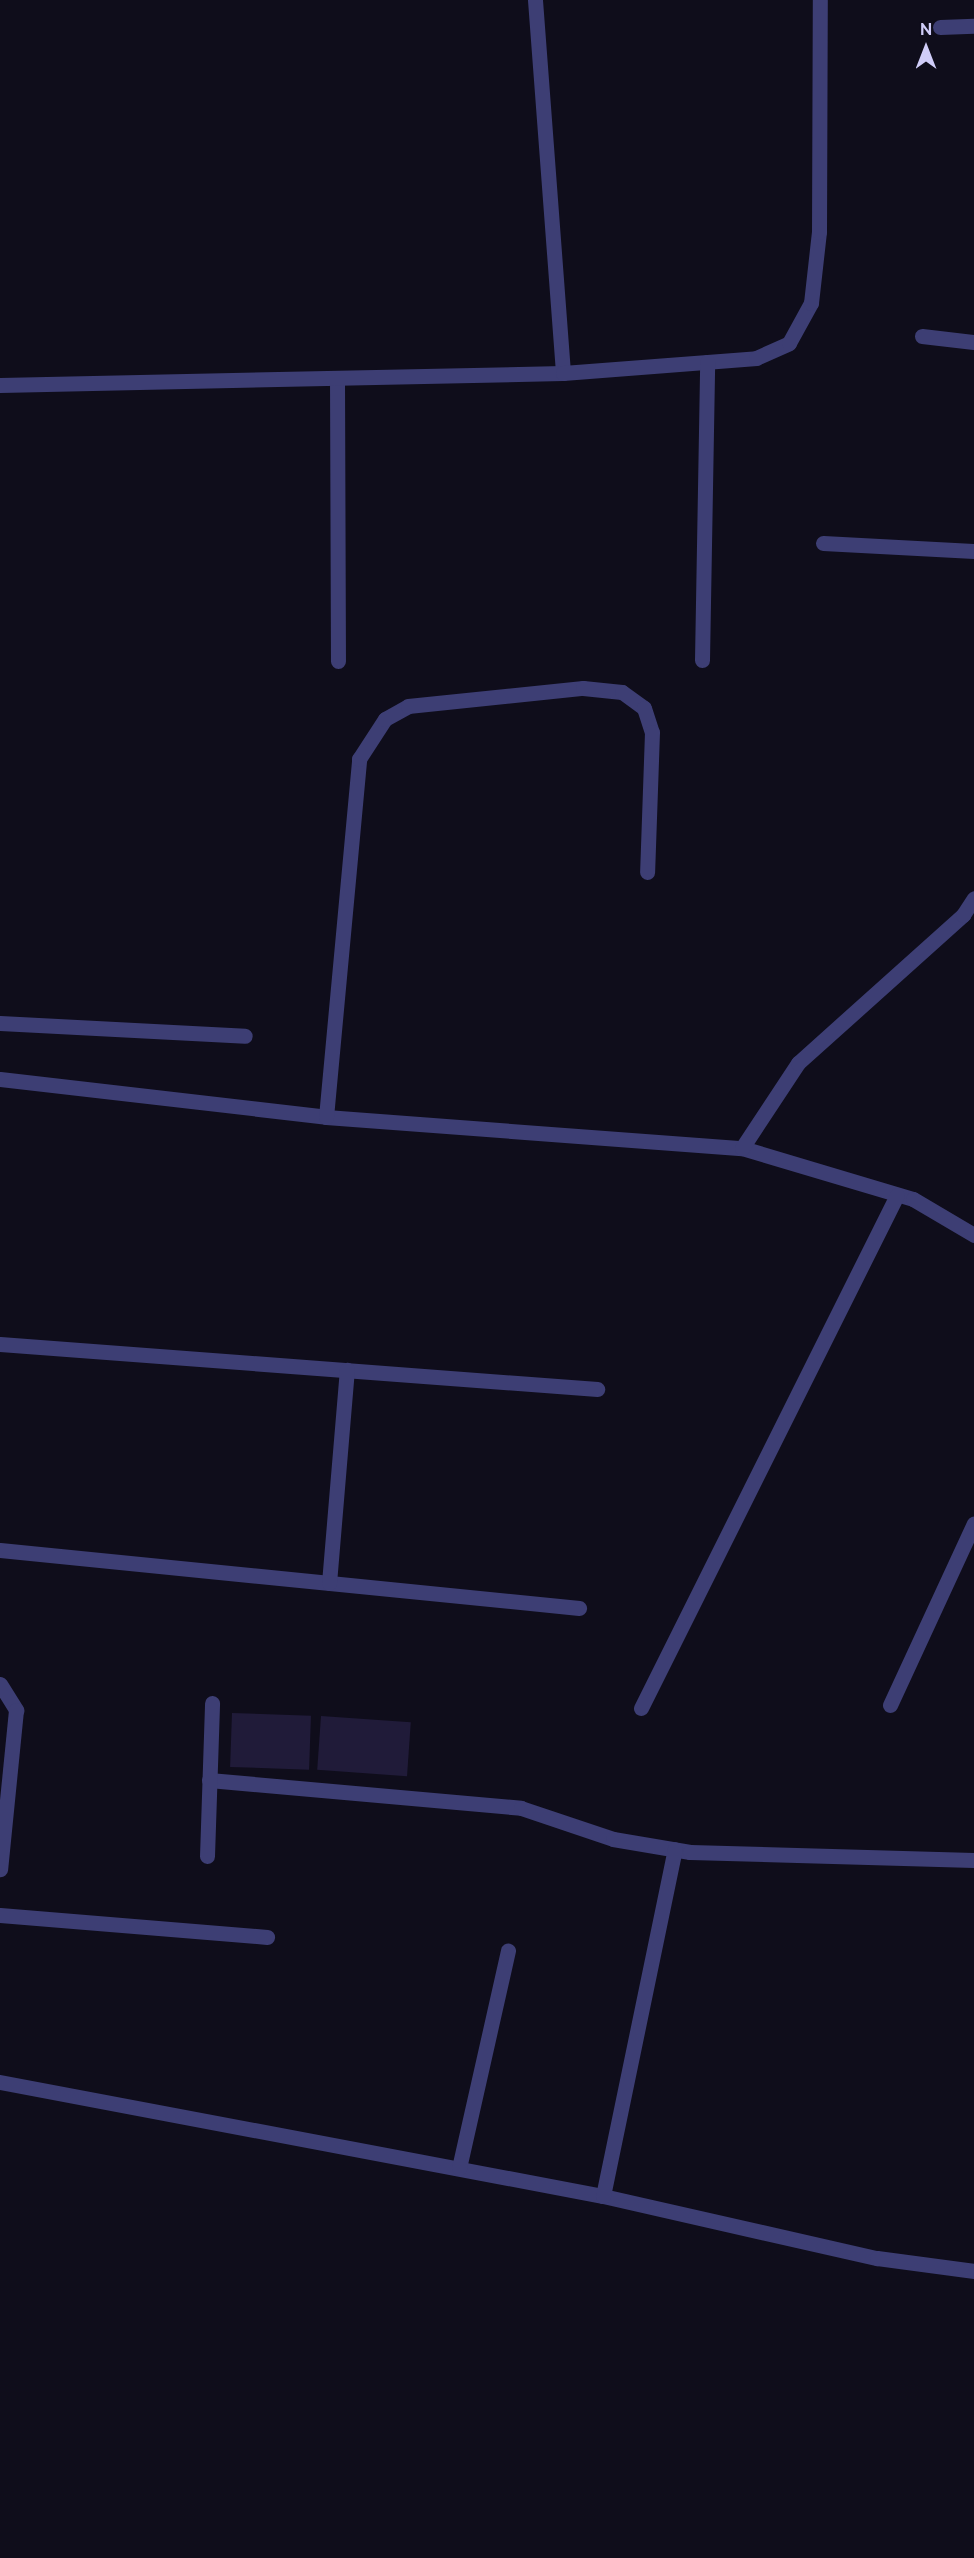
<!DOCTYPE html>
<style>
body{margin:0}
#map{position:relative;width:974px;height:2558px;overflow:hidden;background:#0f0d1b;font-family:Raleway,sans-serif}
div>[style]{position:absolute}
[style*='--x']{left:calc(var(--x)*1px);top:calc(var(--y)*1px);width:calc(var(--w)*1px);rotate:calc(var(--a)*1deg)}
.building>*{inset:0;background:#201b39;transform-origin:0 0}
.minor>*{height:15px;margin:-7.5px;padding:0 7.5px;transform-origin:7.5px;border-radius:7.5px;background:#3d3e74}
span{translate:-50% -50%;white-space:nowrap;text-align:center;line-height:1.15;-webkit-text-stroke:4.5px #0f0d1b;paint-order:stroke}
.north{position:absolute;left:896px;top:18px;width:60px;height:60px;-webkit-text-stroke:4px #0f0d1b;paint-order:stroke;rotate:0deg;font-size:16px;font-weight:700;line-height:24px;text-align:center;color:#d0cdf9}
.north::after{content:'';display:block;margin:auto;width:21px;height:27px;background:#d0cdf9;clip-path:polygon(50% 0,100% 100%,50% 72%,0 100%)}
</style>
<div id="map">
<div class="building">
<i style="left:232px;top:1713px;width:79px;height:54px;rotate:2deg"></i>
<i style="left:321px;top:1716px;width:90px;height:54px;rotate:4deg"></i>
</div>
<div class="minor">
<i style="--x:535;--y:0;--w:374;--a:85.7"></i>
<i style="--x:940;--y:27;--w:34;--a:-2"></i>
<i style="--x:922;--y:336;--w:52;--a:6.6"></i>
<i style="--x:337;--y:379;--w:282;--a:89.8"></i>
<i style="--x:0;--y:385;--w:563;--a:-1.22"></i>
<i style="--x:563;--y:373;--w:194;--a:-4.4"></i>
<i style="--x:756;--y:358;--w:36;--a:-24"></i>
<i style="--x:789;--y:343;--w:46;--a:-61.2"></i>
<i style="--x:811;--y:303;--w:71;--a:-83.6"></i>
<i style="--x:819;--y:232;--w:232;--a:-89.8"></i>
<i style="--x:823;--y:543;--w:151;--a:3"></i>
<i style="--x:702;--y:660;--w:298;--a:-89"></i>
<i style="--x:0;--y:1023;--w:245;--a:3"></i>
<i style="--x:0;--y:1079;--w:328;--a:6.6"></i>
<i style="--x:326;--y:1117;--w:417;--a:4.3"></i>
<i style="--x:742;--y:1148;--w:178;--a:16.6"></i>
<i style="--x:913;--y:1199;--w:71;--a:30.5"></i>
<i style="--x:326;--y:1117;--w:360;--a:-84.7"></i>
<i style="--x:359;--y:759;--w:48;--a:-57"></i>
<i style="--x:385;--y:719;--w:26;--a:-29"></i>
<i style="--x:408;--y:706;--w:176;--a:-5.9"></i>
<i style="--x:583;--y:688;--w:39;--a:6"></i>
<i style="--x:622;--y:692;--w:27;--a:36"></i>
<i style="--x:644;--y:708;--w:25;--a:72"></i>
<i style="--x:652;--y:732;--w:140;--a:92"></i>
<i style="--x:742;--y:1148;--w:102;--a:-56.6"></i>
<i style="--x:798;--y:1063;--w:222;--a:-41.9"></i>
<i style="--x:963;--y:915;--w:20;--a:-57"></i>
<i style="--x:0;--y:1344;--w:599;--a:4.31"></i>
<i style="--x:0;--y:1550;--w:582;--a:5.72"></i>
<i style="--x:329;--y:1583;--w:214;--a:-85.2"></i>
<i style="--x:0;--y:1684;--w:31;--a:58"></i>
<i style="--x:16;--y:1710;--w:160;--a:95.7"></i>
<i style="--x:890;--y:1705;--w:200;--a:-65.2"></i>
<i style="--x:641;--y:1708;--w:573;--a:-63.48"></i>
<i style="--x:209;--y:1780;--w:313;--a:5.1"></i>
<i style="--x:521;--y:1808;--w:97;--a:18.6"></i>
<i style="--x:613;--y:1839;--w:78;--a:9.6"></i>
<i style="--x:690;--y:1852;--w:284;--a:1.6"></i>
<i style="--x:207;--y:1856;--w:153;--a:-88.1"></i>
<i style="--x:0;--y:1915;--w:268;--a:4.7"></i>
<i style="--x:0;--y:2082;--w:614;--a:10.71"></i>
<i style="--x:603;--y:2196;--w:281;--a:12.8"></i>
<i style="--x:877;--y:2258;--w:98;--a:7.6"></i>
<i style="--x:459;--y:2168;--w:223;--a:-77.3"></i>
<i style="--x:603;--y:2196;--w:354;--a:-78.3"></i>
</div>
<div class="north">N</div>
</div>
